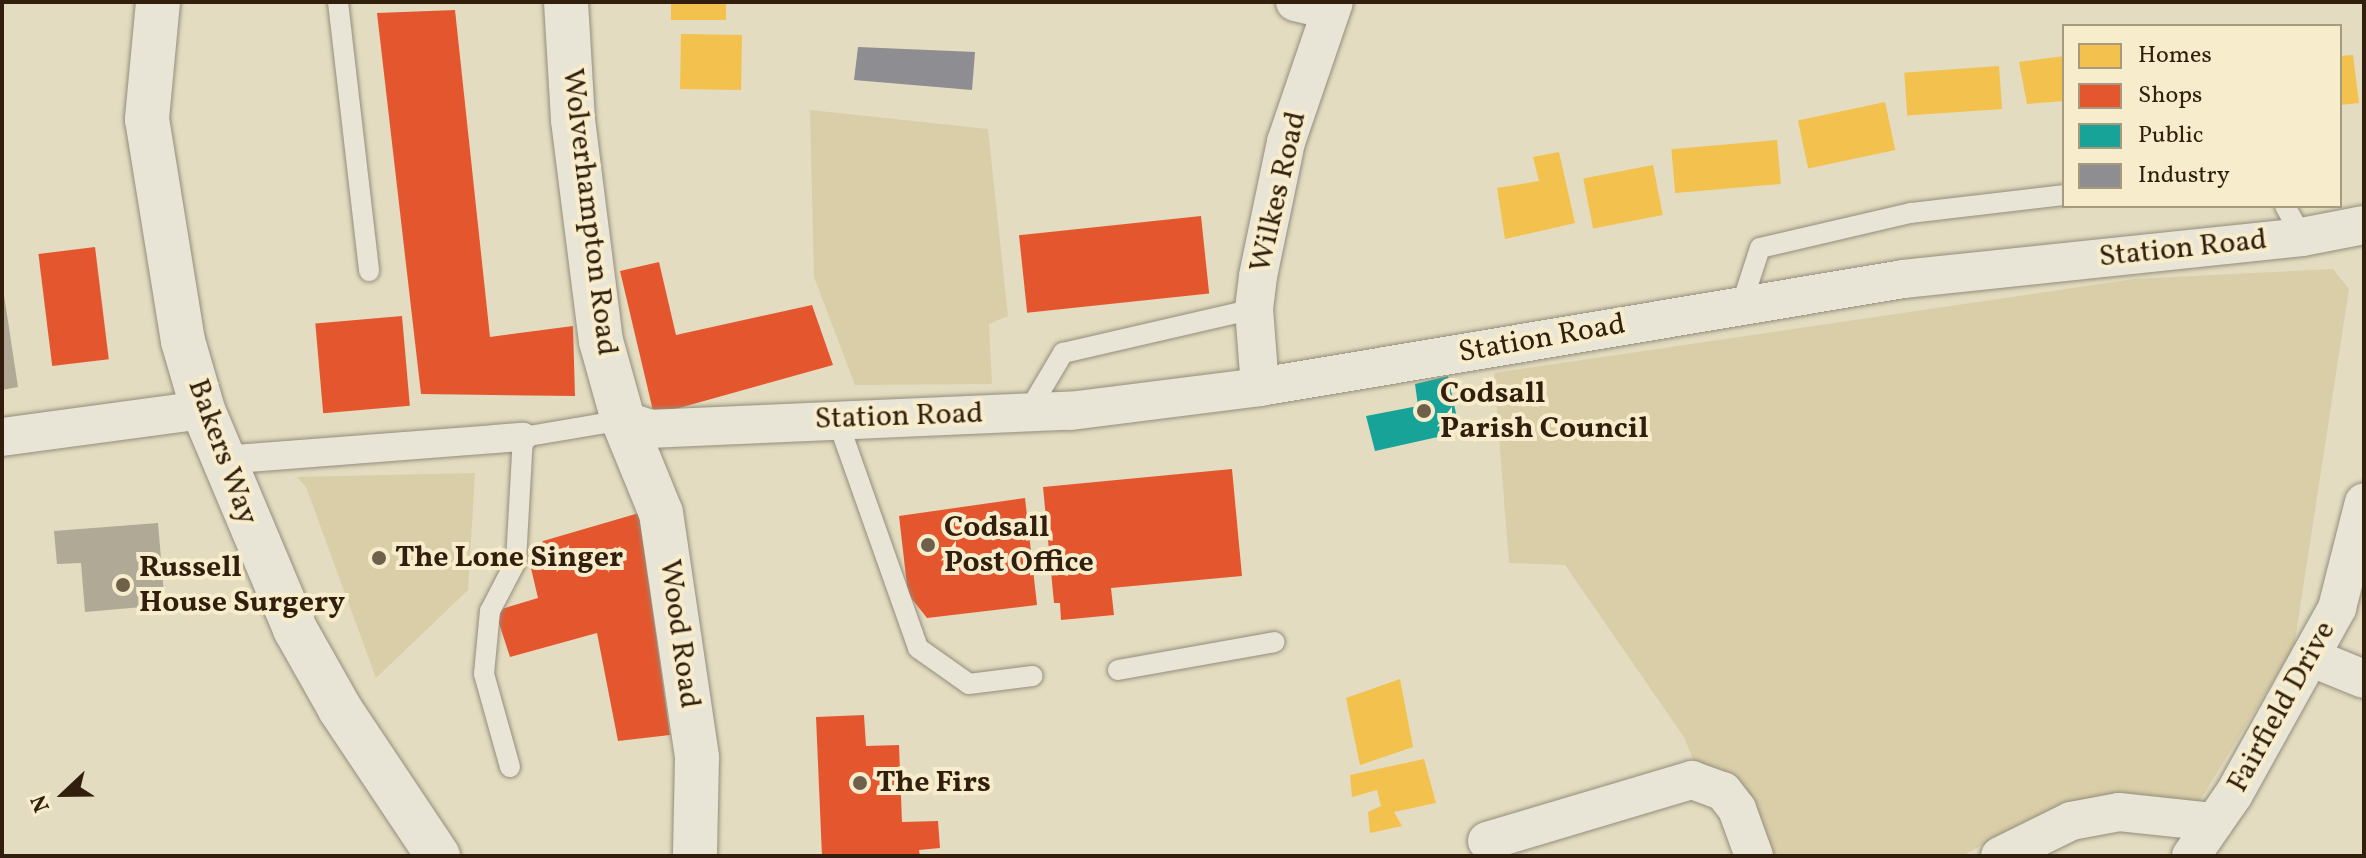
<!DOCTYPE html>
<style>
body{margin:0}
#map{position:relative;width:2366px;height:858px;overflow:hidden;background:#e3dcc0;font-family:Vollkorn,serif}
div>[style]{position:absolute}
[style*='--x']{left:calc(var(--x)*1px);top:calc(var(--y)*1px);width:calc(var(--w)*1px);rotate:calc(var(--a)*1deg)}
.green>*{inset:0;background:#d9cea8}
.homes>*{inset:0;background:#f2c14e;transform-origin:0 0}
.shops>*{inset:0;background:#e4572e;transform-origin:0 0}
.public>*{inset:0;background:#17a398}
.industry>*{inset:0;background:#8d8d92}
.building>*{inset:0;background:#afa996}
.roads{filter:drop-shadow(0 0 2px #948d7b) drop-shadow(0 0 2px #948d7b)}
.service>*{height:20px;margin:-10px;padding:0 10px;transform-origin:10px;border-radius:10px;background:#e8e4d6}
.pedestrian>*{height:28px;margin:-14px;padding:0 14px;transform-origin:14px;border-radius:14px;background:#e8e4d6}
.minor>*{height:38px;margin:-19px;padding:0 19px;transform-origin:19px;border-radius:19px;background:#e8e4d6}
.tertiary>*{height:44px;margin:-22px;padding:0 22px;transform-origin:22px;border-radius:22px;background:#e8e4d6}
.dots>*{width:22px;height:22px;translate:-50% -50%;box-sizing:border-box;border:4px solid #f7edcc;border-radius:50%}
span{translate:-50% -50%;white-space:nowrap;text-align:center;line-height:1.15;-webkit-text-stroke:8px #f7edcc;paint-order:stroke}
.street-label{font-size:30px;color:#311e0c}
.poi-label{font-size:30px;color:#311e0c;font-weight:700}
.left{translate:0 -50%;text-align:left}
.frame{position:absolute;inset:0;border:4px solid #311e0c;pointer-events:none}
.legend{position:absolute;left:2062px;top:24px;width:280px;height:184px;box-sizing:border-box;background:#f7edcc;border:2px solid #a89a7f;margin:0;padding:10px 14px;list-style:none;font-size:24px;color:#311e0c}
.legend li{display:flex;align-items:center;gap:16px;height:40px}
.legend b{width:40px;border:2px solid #a89a7f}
.north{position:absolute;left:24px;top:754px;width:80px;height:80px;-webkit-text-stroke:6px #f7edcc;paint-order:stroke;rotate:248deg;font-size:22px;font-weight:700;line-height:32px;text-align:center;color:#311e0c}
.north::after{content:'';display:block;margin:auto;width:28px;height:36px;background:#311e0c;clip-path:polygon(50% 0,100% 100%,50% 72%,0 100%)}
</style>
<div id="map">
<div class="green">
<i style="clip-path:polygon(810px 110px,988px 129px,1008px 316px,989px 324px,992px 384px,855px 385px,814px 277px)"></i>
<i style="clip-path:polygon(2333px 269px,2349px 289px,2294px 647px,2196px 807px,2112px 799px,2032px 818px,1962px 856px,1762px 856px,1725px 772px,1694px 762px,1684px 737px,1565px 565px,1509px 563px,1494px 373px,2134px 279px)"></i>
<i style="clip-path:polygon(475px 473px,468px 590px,376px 678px,306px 487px,297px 477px)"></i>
</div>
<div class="homes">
<i style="left:671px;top:2px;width:55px;height:18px"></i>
<i style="left:681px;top:34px;width:61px;height:55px;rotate:1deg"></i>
<i style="clip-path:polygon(2353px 55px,2359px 103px,2340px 105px,2340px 56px)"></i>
<i style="clip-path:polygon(2064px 56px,2064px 101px,2027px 104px,2019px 62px)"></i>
<i style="left:1999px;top:66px;width:43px;height:95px;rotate:86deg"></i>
<i style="left:1885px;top:102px;width:49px;height:89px;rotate:78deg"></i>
<i style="left:1777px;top:140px;width:44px;height:106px;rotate:85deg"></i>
<i style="clip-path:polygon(1559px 152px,1575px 223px,1505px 239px,1497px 188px,1539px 181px,1533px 157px)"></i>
<i style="left:1653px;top:165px;width:51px;height:71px;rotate:79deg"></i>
<i style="clip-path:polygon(1400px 679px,1413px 747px,1360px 765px,1346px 698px)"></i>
<i style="clip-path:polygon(1424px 759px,1436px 803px,1394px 812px,1402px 826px,1370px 833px,1368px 812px,1381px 806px,1377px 790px,1352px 797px,1350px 775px)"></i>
</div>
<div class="shops">
<i style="clip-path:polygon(455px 10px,490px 337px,573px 326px,575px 396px,421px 394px,377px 13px)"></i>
<i style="left:1201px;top:216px;width:78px;height:183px;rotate:84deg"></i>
<i style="left:95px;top:247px;width:113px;height:57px;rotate:83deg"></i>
<i style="clip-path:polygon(659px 262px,676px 335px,812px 305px,833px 365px,654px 415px,620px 271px)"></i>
<i style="left:402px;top:316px;width:90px;height:87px;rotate:85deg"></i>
<i style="clip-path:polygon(1232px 469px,1242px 576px,1111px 588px,1114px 615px,1061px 620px,1060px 603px,1054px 603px,1043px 487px)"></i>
<i style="clip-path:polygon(1025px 498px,1037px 605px,927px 618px,908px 594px,899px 516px)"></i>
<i style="clip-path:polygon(639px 513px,670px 735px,618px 741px,597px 633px,510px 657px,495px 611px,538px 598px,530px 564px,543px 541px)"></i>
<i style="clip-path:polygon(864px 715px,866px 746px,899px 745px,902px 822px,938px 821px,940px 848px,919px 850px,920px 856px,822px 856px,816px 717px)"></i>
</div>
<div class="public">
<i style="clip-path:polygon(1448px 376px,1460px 432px,1375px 451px,1366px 416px,1418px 406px,1415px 384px)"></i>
</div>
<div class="industry">
<i style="clip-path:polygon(858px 47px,975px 52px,972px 90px,854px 80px)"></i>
</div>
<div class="building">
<i style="clip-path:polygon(2px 282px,18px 387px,2px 390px)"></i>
<i style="clip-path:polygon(158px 523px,165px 605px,85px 612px,81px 563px,57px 564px,54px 531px)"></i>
</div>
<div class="roads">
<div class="service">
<i style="--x:338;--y:2;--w:271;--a:83.4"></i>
<i style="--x:2285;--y:206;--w:35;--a:61"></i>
<i style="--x:1741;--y:306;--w:61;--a:-71.9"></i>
<i style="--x:1760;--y:248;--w:155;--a:-13.1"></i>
<i style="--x:1911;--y:213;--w:154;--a:-6.7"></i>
<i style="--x:1028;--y:412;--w:69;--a:-59.3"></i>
<i style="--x:1063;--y:353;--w:196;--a:-13"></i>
<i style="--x:837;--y:419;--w:243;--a:70.5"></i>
<i style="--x:918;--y:648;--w:62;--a:35.2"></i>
<i style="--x:969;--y:684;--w:64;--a:-7.2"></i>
<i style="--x:1118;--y:670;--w:159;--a:-10.1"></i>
<i style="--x:510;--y:767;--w:97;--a:-105.6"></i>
<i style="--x:484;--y:674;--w:63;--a:-84.6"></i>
<i style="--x:490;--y:611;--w:56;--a:-62.5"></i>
<i style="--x:516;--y:561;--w:124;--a:-86.8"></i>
<i style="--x:523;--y:437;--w:101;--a:-9.6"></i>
</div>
<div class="pedestrian">
<i style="--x:222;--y:460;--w:302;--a:-4.4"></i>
</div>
<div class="minor">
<i style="--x:1295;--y:2;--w:36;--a:13"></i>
<i style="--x:1260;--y:387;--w:78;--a:-94.4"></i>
<i style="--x:1254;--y:309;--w:33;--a:-83"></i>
<i style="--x:1258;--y:276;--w:137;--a:-78.2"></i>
<i style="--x:1286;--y:142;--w:148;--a:-71.1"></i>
<i style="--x:623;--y:420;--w:28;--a:18"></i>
<i style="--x:650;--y:429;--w:420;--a:-2.5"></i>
<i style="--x:1070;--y:411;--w:192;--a:-7.2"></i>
<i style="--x:1260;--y:387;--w:652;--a:-9.53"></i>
<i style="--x:1903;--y:279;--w:401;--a:-6"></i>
<i style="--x:2302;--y:237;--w:63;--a:-11"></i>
<i style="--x:2;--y:437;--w:203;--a:-7.7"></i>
<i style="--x:2310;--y:657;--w:58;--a:22.2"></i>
<i style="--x:1487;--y:841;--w:214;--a:-16.6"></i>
<i style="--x:1692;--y:780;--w:33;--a:20"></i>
<i style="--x:1723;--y:791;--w:23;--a:52"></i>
<i style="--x:1737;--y:809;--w:50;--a:70.1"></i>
<i style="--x:2000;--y:856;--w:79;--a:-26.2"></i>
<i style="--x:2071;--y:821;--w:49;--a:-10.6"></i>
<i style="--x:2119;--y:812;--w:96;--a:6"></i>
<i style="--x:2191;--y:856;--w:75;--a:-55.3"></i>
<i style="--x:2234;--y:794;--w:213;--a:-61"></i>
<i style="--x:2337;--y:608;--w:109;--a:-75.7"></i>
</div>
<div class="tertiary">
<i style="--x:158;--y:2;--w:118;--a:95.4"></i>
<i style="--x:147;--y:119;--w:225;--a:80.8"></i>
<i style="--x:183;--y:341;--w:72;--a:73.8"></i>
<i style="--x:203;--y:410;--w:238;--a:67.2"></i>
<i style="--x:295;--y:629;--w:92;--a:60.6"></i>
<i style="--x:340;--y:709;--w:177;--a:56.3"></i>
<i style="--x:566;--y:2;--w:118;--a:86.6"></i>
<i style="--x:573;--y:120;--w:223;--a:82.8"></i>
<i style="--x:601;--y:341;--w:82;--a:74.4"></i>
<i style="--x:623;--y:420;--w:100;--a:67.8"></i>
<i style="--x:661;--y:513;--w:248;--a:81.6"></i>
<i style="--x:697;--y:758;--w:98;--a:91.2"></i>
</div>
</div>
<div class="dots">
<i style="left:1424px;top:411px;background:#6f604b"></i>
<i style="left:928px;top:545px;background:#6f604b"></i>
<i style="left:379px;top:558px;background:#6f604b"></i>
<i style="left:123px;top:585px;background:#6f604b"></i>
<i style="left:860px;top:783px;background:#6f604b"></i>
</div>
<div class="street-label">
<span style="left:1279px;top:192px;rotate:-77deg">Wilkes Road</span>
<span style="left:589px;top:212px;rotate:83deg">Wolverhampton Road</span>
<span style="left:2183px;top:249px;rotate:-6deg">Station Road</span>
<span style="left:1542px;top:339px;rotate:-10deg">Station Road</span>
<span style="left:899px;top:417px;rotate:-2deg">Station Road</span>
<span style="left:222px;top:452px;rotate:70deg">Bakers Way</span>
<span style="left:679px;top:634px;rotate:82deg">Wood Road</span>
<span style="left:2282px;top:707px;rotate:-61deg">Fairfield Drive</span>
</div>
<div class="poi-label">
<span class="left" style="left:1440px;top:411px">Codsall<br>Parish Council</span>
<span class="left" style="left:944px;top:545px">Codsall<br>Post Office</span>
<span class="left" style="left:395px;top:558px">The Lone Singer</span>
<span class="left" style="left:139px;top:585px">Russell<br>House Surgery</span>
<span class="left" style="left:876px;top:783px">The Firs</span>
</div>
<div class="frame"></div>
<ul class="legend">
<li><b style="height:22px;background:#f2c14e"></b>Homes</li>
<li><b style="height:22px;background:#e4572e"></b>Shops</li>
<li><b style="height:22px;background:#17a398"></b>Public</li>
<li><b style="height:22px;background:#8d8d92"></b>Industry</li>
</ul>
<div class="north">N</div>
</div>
